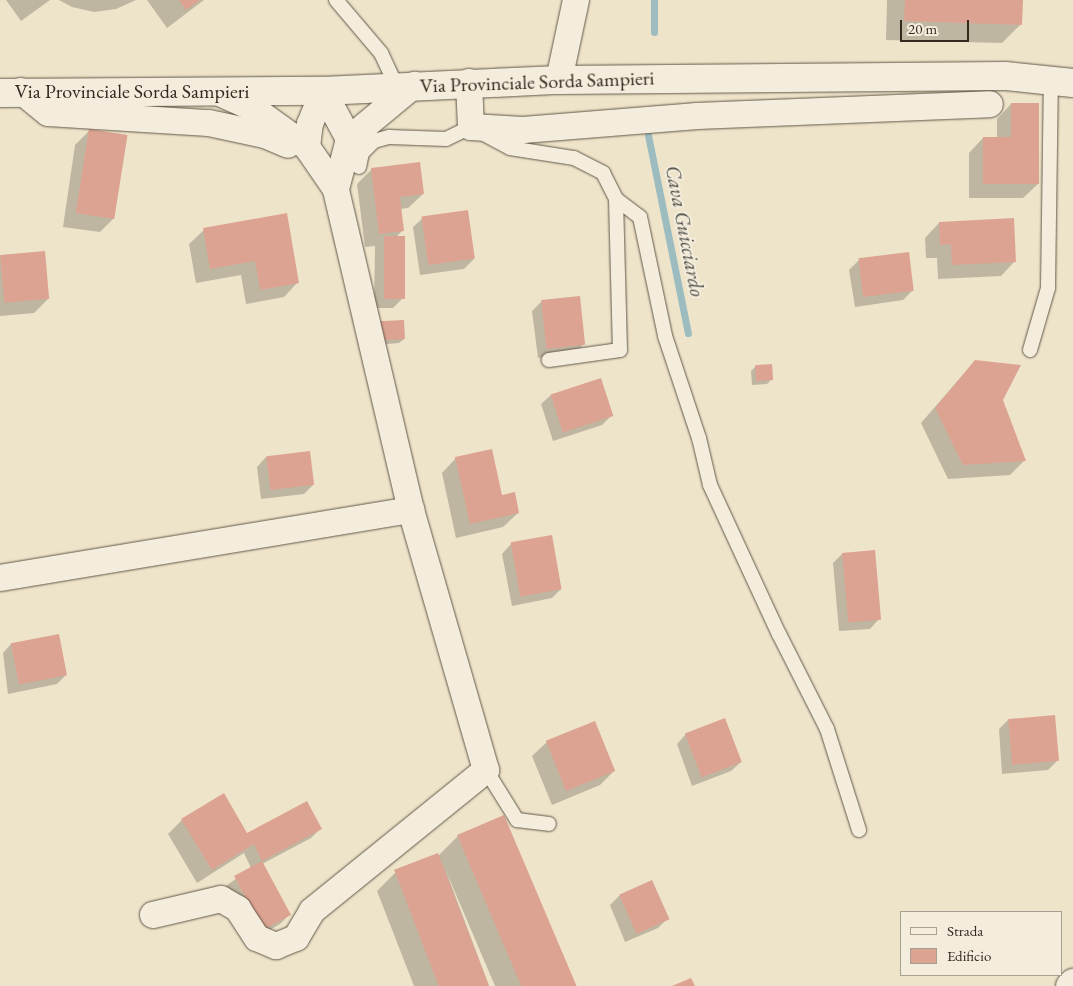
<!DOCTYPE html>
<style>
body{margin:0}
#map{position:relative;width:1073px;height:986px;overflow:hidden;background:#eee4ca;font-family:"EB Garamond",serif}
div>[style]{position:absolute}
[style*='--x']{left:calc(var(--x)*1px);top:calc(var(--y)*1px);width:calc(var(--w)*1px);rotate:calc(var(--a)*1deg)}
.shadow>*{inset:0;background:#0003}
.stream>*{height:7px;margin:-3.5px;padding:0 3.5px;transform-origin:3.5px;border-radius:3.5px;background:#9dbcc0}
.building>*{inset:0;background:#dda392;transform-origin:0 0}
.roads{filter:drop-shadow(0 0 1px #625848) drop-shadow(0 0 1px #625848)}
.service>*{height:14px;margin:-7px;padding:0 7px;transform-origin:7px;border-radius:7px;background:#f4eddd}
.minor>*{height:26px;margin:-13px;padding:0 13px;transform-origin:13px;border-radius:13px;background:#f4eddd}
.tertiary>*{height:28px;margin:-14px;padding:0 14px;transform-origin:14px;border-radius:14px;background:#f4eddd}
span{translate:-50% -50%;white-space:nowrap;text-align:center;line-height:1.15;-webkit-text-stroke:4px #f4eddd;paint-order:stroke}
.street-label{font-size:20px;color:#34291d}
.water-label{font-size:21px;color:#4e4e46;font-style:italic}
.legend{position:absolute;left:900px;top:911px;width:162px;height:65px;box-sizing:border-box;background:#f4eddd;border:1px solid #a79f90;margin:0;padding:6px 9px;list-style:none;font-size:15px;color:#34291d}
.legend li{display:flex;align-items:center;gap:10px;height:25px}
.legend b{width:25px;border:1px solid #a79f90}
.scale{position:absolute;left:900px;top:20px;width:69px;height:22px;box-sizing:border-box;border:2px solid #34291d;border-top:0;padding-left:6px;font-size:15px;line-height:18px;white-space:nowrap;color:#34291d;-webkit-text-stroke:4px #f4eddd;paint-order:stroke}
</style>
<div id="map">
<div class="shadow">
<i style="clip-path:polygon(6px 0,50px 0,21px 21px)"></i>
<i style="clip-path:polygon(59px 0,136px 0,116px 9px,94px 12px,72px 7px)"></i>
<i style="clip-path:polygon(147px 0,204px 0,167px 28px)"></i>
<i style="clip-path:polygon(887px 0,1022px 0,1021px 24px,1002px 43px,886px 40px)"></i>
<i style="clip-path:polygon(1011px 104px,1038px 184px,1023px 198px,969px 198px,969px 153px,983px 138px,997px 138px,997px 119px)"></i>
<i style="clip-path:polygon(89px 131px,114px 218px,100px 232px,63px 227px,75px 145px)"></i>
<i style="clip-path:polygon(372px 169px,423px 194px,408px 208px,400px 209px,403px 230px,396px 237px,402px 299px,393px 308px,374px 308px,375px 246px,365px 247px,357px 184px)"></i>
<i style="clip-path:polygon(423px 218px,474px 259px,464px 269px,420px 275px,413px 227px)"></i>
<i style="clip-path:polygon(939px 223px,1015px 261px,1001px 276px,938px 279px,937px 258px,926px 258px,925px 238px)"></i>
<i style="clip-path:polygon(204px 230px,298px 282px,284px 297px,246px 304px,241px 275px,196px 283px,189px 244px)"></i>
<i style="clip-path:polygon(0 256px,48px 299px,34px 313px,0 316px)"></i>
<i style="clip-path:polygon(859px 260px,913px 290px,903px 300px,855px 307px,849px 270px)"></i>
<i style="clip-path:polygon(542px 301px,584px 344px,574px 354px,538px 358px,532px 311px)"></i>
<i style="clip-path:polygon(402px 321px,404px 339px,399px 343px,376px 345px)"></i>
<i style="clip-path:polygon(975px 361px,1002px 400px,1025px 460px,1010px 475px,948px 479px,921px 423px)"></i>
<i style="clip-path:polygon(756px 366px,771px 380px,767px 384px,752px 385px,751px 371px)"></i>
<i style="clip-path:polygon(551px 395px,611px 416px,602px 425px,553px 441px,541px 404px)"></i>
<i style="clip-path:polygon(266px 457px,313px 485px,304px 494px,261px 499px,257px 467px)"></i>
<i style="clip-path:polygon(456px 458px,518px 513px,503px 527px,456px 538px,442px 473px)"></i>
<i style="clip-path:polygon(511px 544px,561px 589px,552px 598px,512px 606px,502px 554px)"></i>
<i style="clip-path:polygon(843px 553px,879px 619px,870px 629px,839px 631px,833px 563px)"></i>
<i style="clip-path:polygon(12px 643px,66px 675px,57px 684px,8px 694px,3px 653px)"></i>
<i style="clip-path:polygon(1008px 720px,1057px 761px,1048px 770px,1002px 774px,999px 729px)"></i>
<i style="clip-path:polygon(686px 734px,741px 762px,731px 771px,692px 786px,677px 744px)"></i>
<i style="clip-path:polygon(547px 742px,614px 771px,600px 785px,552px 805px,532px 756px)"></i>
<i style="clip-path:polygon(182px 820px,247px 834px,321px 828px,311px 838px,262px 864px,289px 915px,280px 924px,254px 939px,226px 886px,251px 868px,244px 853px,197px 883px,168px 834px)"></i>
<i style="clip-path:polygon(458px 836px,575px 986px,495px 986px,446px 871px,489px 986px,414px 986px,377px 891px,396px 872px,438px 856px)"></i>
<i style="clip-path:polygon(652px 882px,667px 919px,658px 928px,625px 942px,610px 905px,619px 896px)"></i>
</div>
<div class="stream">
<i style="--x:654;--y:32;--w:32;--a:-90"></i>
<i style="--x:648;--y:135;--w:202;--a:78.6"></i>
</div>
<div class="building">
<i style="clip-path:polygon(179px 0,200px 0,186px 10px)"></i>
<i style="clip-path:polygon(905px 0,1023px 0,1022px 25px,904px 21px)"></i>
<i style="clip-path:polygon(1011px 103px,1039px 103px,1039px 184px,983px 184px,983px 137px,1011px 137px)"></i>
<i style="left:89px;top:129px;width:39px;height:85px;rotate:9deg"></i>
<i style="clip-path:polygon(420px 162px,424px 194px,400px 197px,404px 231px,379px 234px,371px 168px)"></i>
<i style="left:468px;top:210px;width:49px;height:47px;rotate:82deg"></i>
<i style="clip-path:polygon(287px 213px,299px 283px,260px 290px,255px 261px,210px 269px,203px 228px)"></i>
<i style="clip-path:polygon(1014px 218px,1016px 262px,952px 265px,951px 244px,940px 245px,939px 222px)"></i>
<i style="left:384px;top:236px;width:21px;height:63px"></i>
<i style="left:45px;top:251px;width:48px;height:45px;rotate:85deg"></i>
<i style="left:909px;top:252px;width:39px;height:51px;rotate:83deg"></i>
<i style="left:580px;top:296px;width:49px;height:39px;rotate:84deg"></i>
<i style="left:404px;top:320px;width:19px;height:26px;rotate:87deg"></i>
<i style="clip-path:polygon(975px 360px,1021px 365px,1003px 400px,1026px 461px,963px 465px,935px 408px)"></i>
<i style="left:772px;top:364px;width:16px;height:17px;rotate:86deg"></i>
<i style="left:601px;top:378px;width:40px;height:53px;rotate:72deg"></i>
<i style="clip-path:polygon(492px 449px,502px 495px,515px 492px,519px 513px,470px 524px,455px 457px)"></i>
<i style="left:310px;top:451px;width:34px;height:44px;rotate:83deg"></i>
<i style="left:552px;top:535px;width:55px;height:42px;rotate:80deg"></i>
<i style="left:875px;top:550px;width:70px;height:33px;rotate:85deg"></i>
<i style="left:59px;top:634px;width:42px;height:49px;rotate:79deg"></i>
<i style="left:1055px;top:715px;width:46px;height:47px;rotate:85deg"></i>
<i style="left:725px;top:718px;width:47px;height:43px;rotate:69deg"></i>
<i style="left:595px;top:721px;width:54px;height:53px;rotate:68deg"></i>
<i style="clip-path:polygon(224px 793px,247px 833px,307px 801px,322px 829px,262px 861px,291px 915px,263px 930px,234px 876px,262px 861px,254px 844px,212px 870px,181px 819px)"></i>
<i style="left:504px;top:815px;width:186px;height:51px;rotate:67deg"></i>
<i style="left:438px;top:853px;width:143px;height:47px;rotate:69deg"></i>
<i style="left:652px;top:880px;width:43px;height:36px;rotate:66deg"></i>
<i style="clip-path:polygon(691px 978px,695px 986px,672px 986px)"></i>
</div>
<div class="roads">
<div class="service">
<i style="--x:336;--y:0;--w:70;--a:49.7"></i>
<i style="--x:381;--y:53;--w:38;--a:65"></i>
<i style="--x:359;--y:167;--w:14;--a:-78"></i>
<i style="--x:362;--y:153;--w:17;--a:-45"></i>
<i style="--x:374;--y:141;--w:16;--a:-15"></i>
<i style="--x:389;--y:137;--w:57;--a:2"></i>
<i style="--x:446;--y:139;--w:28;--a:-26"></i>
<i style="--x:471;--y:127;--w:44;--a:28.3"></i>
<i style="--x:510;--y:148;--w:65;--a:8.9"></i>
<i style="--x:574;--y:158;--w:33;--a:27"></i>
<i style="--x:603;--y:173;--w:29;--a:63"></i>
<i style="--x:616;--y:199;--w:151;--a:88.5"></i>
<i style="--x:620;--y:350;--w:72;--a:172"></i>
<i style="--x:616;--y:199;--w:30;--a:37"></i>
<i style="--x:640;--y:217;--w:122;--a:78.1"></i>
<i style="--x:665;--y:336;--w:108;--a:71.6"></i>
<i style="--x:699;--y:438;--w:48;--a:76.8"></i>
<i style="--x:710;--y:485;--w:164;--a:65.2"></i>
<i style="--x:779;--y:634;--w:106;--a:63.2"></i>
<i style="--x:827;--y:729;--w:106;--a:72.4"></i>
<i style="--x:1030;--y:350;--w:65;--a:-73.8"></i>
<i style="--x:1048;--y:288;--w:209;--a:-89.2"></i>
<i style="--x:486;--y:770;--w:59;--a:58.2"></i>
<i style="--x:517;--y:820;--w:32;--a:7"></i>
</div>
<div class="minor">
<i style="--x:559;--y:80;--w:82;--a:-78"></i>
<i style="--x:469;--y:82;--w:45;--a:87.5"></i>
<i style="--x:471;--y:127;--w:52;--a:3.3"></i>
<i style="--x:523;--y:130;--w:175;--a:-4.6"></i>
<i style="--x:697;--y:116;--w:293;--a:-2.3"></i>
<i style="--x:21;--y:91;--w:35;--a:39"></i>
<i style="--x:48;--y:113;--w:161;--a:3.6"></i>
<i style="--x:209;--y:123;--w:57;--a:12.1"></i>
<i style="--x:265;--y:135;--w:25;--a:23"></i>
<i style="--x:323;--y:91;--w:55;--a:61.6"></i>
<i style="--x:307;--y:147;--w:23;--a:-83"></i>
<i style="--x:310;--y:124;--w:35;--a:-68"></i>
<i style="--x:336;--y:189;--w:52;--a:-75.4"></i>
<i style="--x:349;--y:139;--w:85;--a:-39.7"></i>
<i style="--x:0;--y:578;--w:417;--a:-9.4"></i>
<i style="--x:153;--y:915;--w:70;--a:-13.2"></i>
<i style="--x:221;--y:899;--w:20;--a:30"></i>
<i style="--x:238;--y:909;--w:35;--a:57"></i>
<i style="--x:257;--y:938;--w:21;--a:23"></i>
<i style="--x:276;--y:946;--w:22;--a:-22"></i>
<i style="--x:296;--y:938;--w:31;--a:-59"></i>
<i style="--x:312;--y:911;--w:224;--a:-39"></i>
<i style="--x:486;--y:770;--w:271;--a:-106.1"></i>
<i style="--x:411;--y:510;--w:330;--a:-103.2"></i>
<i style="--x:336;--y:189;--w:51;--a:-124.6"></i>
<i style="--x:307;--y:147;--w:69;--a:-144.5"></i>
<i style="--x:251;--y:107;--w:39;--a:-156"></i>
<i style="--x:1069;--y:986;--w:6;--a:-45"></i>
</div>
<div class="tertiary">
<i style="--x:0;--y:93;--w:323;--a:-0.4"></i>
<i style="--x:323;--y:91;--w:236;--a:-2.7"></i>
<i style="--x:559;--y:80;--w:446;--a:-0.5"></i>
<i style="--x:1005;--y:76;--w:68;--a:5.9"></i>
</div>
</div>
<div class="street-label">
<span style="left:537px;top:82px;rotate:-2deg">Via Provinciale Sorda Sampieri</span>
<span style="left:132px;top:91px">Via Provinciale Sorda Sampieri</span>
</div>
<div class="water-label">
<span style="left:685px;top:231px;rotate:79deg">Cava Guicciardo</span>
</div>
<ul class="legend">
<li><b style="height:6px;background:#f4eddd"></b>Strada</li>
<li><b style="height:14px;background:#dda392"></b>Edificio</li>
</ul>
<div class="scale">20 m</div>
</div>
